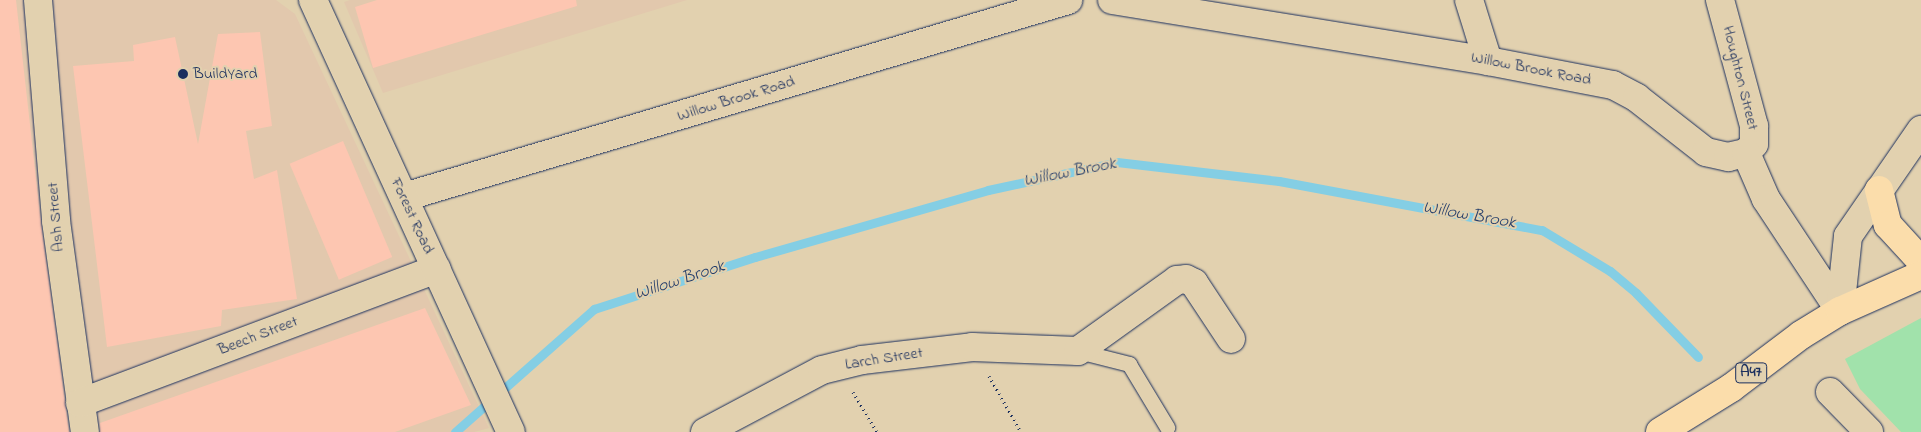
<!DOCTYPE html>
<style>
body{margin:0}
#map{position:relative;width:1921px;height:432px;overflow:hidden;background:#e2d1af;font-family:"Indie Flower",sans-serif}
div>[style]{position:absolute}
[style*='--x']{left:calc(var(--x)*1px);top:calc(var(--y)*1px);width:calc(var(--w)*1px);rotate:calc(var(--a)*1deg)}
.built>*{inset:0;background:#e2c8ad}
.green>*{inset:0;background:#a1e2ab}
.stream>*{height:9px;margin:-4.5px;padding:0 4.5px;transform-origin:4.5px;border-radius:4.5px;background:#84cee4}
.building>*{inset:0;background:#fdc6b1;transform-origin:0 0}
.path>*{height:3px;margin-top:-1.5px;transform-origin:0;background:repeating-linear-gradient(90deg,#1b2f5e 0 1px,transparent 0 5px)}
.roads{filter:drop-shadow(0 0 1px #1b2f5e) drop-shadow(0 0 1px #1b2f5e)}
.lane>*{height:15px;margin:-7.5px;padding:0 7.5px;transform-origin:7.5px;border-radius:7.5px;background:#e2d1af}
.street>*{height:28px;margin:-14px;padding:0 14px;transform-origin:14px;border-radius:14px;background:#e2d1af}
.secondary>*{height:28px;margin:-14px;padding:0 14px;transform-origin:14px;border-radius:14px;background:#e2d1af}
.primary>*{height:28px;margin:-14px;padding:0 14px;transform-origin:14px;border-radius:14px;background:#fbddab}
.dots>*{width:14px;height:14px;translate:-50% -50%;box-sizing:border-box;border:2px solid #e2d1af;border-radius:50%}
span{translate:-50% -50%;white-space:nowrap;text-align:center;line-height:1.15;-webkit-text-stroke:4px #e2d1af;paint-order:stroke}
.shield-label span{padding:1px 4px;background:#e2d1af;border:1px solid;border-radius:4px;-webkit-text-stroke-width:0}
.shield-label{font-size:15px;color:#1b2f5e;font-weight:700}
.street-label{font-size:16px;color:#1b2f5e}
.poi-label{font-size:16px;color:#1b2f5e}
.left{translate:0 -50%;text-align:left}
.water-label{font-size:18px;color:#263f6b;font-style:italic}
</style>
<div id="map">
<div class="built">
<i style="clip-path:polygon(0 0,276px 0,295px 14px,489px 428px,474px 432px,0 432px)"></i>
<i style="clip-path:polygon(350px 0,687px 0,383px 93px,344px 2px)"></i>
</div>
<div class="green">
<i style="clip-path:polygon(1921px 318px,1921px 432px,1901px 432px,1860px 389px,1845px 359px)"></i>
</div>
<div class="stream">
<i style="--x:455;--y:432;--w:186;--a:-41.5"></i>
<i style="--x:594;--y:309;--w:169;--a:-17.9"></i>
<i style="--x:755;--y:257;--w:242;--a:-16"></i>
<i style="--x:988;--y:190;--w:132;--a:-12.2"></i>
<i style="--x:1117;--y:162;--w:163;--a:6.7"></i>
<i style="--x:1279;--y:181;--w:268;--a:10.6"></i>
<i style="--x:1542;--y:230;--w:79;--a:31.1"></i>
<i style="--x:1610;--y:271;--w:34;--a:40"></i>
<i style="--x:1636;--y:293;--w:89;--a:45.9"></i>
</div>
<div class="building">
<i style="clip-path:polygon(0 0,16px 0,41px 223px,69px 432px,0 432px)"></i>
<i style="clip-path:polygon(377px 0,576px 0,577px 6px,373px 68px,355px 7px)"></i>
<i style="clip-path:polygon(260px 32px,272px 126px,246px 131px,254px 179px,277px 170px,297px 299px,222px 310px,221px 326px,107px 347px,73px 66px,134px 61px,133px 45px,175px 37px,198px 144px,218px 34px)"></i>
<i style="left:343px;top:141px;width:126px;height:58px;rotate:67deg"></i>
<i style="clip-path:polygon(425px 308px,471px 405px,395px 432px,100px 432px,100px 423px)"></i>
</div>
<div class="path">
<i style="--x:989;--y:376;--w:64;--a:60.3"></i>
<i style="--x:853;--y:392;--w:47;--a:59"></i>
</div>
<div class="roads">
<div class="lane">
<i style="--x:1078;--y:351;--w:53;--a:14.3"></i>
<i style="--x:1129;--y:364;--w:74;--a:58.9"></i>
</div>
<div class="street">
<i style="--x:38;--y:0;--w:222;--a:85.3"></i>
<i style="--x:56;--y:221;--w:213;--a:82.2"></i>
<i style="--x:1112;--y:0;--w:381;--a:9.2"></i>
<i style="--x:1488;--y:61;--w:127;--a:10.9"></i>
<i style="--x:1613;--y:85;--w:27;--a:28"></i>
<i style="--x:1637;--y:98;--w:88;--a:38"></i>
<i style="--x:1706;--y:152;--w:23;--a:13"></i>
<i style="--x:1728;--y:157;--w:18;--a:-13"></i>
<i style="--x:1469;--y:0;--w:64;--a:72.7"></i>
<i style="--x:1720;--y:0;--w:131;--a:74.9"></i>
<i style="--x:1754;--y:126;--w:18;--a:90"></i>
<i style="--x:1754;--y:144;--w:12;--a:132"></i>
<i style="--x:1746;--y:153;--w:50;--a:66.5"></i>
<i style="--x:1766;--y:199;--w:134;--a:56.5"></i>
<i style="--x:404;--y:197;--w:693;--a:-16.52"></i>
<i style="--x:1840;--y:311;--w:75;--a:-83.9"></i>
<i style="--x:1848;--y:236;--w:129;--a:-55.4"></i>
<i style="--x:1830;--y:392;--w:56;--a:45.7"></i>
<i style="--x:80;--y:403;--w:381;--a:-20.6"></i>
<i style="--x:705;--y:432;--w:132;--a:-27.9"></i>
<i style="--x:822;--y:370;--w:41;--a:-14"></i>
<i style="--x:862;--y:360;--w:111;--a:-6.7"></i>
<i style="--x:972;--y:347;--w:106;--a:2.2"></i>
<i style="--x:1078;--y:351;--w:122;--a:-35.6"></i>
<i style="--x:1177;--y:280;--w:9;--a:-6"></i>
<i style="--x:1186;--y:279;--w:9;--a:27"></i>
<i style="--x:1194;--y:283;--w:67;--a:56.5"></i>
</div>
<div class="secondary">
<i style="--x:313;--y:0;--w:475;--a:65.4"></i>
</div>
<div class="primary">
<i style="--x:1879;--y:190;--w:36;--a:76"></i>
<i style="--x:1888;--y:225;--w:49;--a:47.5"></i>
<i style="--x:1660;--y:432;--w:84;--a:-31.8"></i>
<i style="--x:1731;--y:388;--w:88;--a:-37.1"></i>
<i style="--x:1801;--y:335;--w:46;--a:-31.6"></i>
<i style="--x:1840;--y:311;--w:89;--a:-24"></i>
</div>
</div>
<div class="dots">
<i style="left:183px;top:74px;background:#1b2f5e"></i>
</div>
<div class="shield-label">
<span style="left:1751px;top:373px">A47</span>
</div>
<div class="street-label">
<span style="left:1531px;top:69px;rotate:11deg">Willow Brook Road</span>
<span style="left:1740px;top:78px;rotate:76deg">Houghton Street</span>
<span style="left:736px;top:99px;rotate:-17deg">Willow Brook Road</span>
<span style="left:412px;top:216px;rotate:65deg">Forest Road</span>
<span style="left:56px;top:217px;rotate:-95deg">Ash Street</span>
<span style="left:258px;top:336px;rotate:-21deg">Beech Street</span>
<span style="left:884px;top:359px;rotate:-9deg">Larch Street</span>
</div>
<div class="poi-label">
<span class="left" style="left:193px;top:74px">BuildYard</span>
</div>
<div class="water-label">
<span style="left:1070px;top:173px;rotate:-11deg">Willow Brook</span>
<span style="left:1469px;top:216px;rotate:10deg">Willow Brook</span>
<span style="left:680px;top:281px;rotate:-18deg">Willow Brook</span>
</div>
</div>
